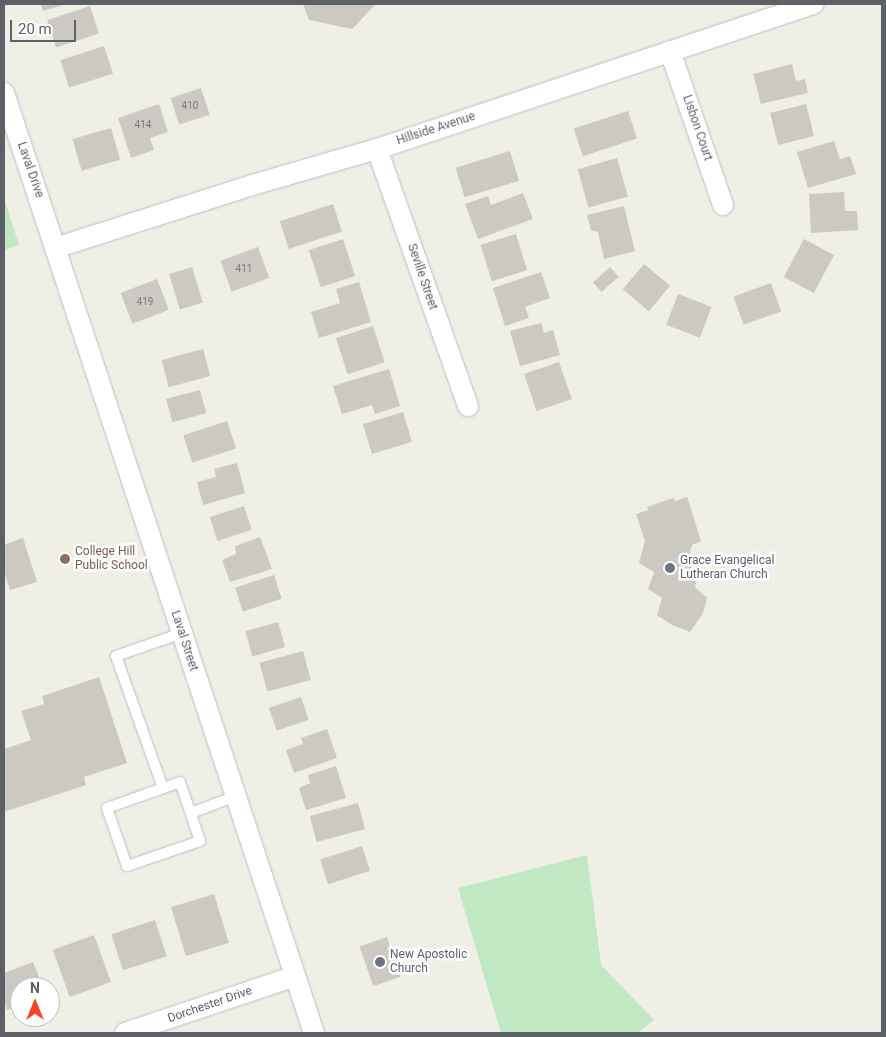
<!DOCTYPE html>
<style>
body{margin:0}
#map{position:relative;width:886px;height:1037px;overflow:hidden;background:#f0efe5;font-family:Roboto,sans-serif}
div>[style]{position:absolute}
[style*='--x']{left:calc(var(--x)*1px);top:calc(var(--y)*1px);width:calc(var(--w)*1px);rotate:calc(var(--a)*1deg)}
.green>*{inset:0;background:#c0e9c3}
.building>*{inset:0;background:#cbc9c2;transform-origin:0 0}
.roads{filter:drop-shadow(0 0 1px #bdbec5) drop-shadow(0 0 1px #bdbec5)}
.service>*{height:10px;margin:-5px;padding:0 5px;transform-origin:5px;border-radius:5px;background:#fff}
.minor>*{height:20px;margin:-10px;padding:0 10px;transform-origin:10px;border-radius:10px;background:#fff}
.dots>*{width:14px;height:14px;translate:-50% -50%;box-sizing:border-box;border:2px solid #fff;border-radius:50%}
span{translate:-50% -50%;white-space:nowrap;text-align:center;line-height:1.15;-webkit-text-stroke:5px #fff;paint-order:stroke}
.number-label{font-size:10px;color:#787a7e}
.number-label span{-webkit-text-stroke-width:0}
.street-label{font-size:12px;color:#5d6067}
.education-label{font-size:12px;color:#785e54}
.left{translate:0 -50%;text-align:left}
.worship-label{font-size:12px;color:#5b616d}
.frame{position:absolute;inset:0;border:5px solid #5d6067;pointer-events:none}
.north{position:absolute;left:10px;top:977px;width:50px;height:50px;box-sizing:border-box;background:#fff;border:1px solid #bebfc2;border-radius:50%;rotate:0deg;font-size:14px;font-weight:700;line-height:20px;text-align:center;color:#5d6067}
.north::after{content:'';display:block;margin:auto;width:18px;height:22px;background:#f54526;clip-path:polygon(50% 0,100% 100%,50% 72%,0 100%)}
.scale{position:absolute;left:10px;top:20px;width:66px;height:22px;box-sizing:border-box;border:2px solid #5d6067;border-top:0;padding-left:6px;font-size:15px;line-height:18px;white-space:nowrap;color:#5d6067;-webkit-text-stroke:4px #fff;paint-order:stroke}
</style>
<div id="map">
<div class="green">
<i style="clip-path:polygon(4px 198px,19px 245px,4px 250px)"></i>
<i style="clip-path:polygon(587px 855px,601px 965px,654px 1020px,637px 1033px,501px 1033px,458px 888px)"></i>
</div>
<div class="building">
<i style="clip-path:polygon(41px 4px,67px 4px,43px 11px)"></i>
<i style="clip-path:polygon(303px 4px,376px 4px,352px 29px,309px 20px)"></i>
<i style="left:90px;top:6px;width:29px;height:45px;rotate:72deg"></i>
<i style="left:104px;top:46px;width:29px;height:46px;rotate:72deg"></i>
<i style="clip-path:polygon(792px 64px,796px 81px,805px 79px,808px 93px,761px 104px,753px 74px)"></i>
<i style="left:201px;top:88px;width:28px;height:32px;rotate:72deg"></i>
<i style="clip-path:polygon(159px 104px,168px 132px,150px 138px,154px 150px,131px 158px,118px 118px)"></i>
<i style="left:806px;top:104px;width:33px;height:37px;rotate:76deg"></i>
<i style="left:628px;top:111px;width:29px;height:57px;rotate:72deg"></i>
<i style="left:111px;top:128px;width:33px;height:40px;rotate:74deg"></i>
<i style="clip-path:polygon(834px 141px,840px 159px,850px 156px,856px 174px,808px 188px,797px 152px)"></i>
<i style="left:510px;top:151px;width:31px;height:57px;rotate:73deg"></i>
<i style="left:617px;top:158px;width:40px;height:41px;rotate:74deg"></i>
<i style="clip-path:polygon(844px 192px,845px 211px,857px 211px,858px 230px,811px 233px,809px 194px)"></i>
<i style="clip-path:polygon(523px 193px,533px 219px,478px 239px,465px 204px,488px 196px,491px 205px)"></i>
<i style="left:333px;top:204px;width:29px;height:56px;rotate:72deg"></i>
<i style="clip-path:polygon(624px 206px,635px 251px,604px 259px,598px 232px,591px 230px,587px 215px)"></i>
<i style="left:516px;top:234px;width:38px;height:37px;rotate:73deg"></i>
<i style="left:343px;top:239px;width:39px;height:36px;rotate:72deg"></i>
<i style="left:804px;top:239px;width:34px;height:43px;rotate:28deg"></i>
<i style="left:258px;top:247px;width:33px;height:40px;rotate:70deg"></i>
<i style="left:644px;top:264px;width:34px;height:33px;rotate:40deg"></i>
<i style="left:192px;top:267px;width:37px;height:24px;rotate:73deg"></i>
<i style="left:610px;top:267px;width:13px;height:23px;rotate:48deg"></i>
<i style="clip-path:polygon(541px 272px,550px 298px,525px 307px,529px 318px,505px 326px,493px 288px)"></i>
<i style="left:157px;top:279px;width:33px;height:39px;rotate:69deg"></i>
<i style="clip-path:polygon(359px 282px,371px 322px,319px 338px,311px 312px,340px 303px,336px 289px)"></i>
<i style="left:771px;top:283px;width:30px;height:40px;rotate:70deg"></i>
<i style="left:678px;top:294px;width:36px;height:33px;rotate:21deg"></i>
<i style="clip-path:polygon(541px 323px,544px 333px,553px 330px,560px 355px,520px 366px,510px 331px)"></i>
<i style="left:373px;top:326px;width:38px;height:39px;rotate:72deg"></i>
<i style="left:203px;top:349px;width:28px;height:43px;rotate:75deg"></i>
<i style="left:559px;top:362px;width:39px;height:37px;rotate:71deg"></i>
<i style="clip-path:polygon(389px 369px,400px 406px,375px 414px,372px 405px,342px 414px,333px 386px)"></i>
<i style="left:200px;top:390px;width:24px;height:35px;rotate:75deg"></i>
<i style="left:403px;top:412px;width:31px;height:42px;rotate:73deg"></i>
<i style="left:227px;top:421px;width:29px;height:46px;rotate:72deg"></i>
<i style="clip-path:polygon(237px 463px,245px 493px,203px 505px,197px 482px,216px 477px,214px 469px)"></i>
<i style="clip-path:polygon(687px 497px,701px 541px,692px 545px,687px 562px,699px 572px,695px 587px,707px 598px,703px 613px,690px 632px,672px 625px,657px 615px,662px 598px,648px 589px,654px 572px,639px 563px,645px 541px,636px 514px,648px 510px,647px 507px,673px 498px,675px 501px)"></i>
<i style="left:244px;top:506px;width:25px;height:36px;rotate:72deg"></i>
<i style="clip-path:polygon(260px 537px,272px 569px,230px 582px,222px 560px,236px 554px,235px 546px)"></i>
<i style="clip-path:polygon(23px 538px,37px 582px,10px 590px,4px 571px,4px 545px)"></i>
<i style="left:274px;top:575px;width:25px;height:41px;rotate:72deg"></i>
<i style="left:278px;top:622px;width:26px;height:34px;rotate:74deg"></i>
<i style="left:303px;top:651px;width:30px;height:45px;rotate:75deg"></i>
<i style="clip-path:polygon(99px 677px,127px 763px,84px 777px,86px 785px,4px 812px,4px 749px,31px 740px,21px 711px,44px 704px,42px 696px)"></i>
<i style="left:301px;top:697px;width:24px;height:34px;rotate:71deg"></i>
<i style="clip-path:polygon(327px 729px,337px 758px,294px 773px,286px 750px,303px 744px,301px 738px)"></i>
<i style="clip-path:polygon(336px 766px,346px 798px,306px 810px,299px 788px,310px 783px,308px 775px)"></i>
<i style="left:358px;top:803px;width:27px;height:50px;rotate:75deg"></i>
<i style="left:362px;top:846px;width:26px;height:44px;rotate:72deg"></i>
<i style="left:214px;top:894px;width:51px;height:45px;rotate:73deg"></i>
<i style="left:155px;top:920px;width:38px;height:46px;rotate:72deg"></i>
<i style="left:94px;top:935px;width:50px;height:44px;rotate:70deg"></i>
<i style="left:387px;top:937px;width:42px;height:29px;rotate:71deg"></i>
<i style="clip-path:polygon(33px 962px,43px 987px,20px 987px,20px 1005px,7px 1010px,4px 1001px,4px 973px)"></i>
</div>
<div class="roads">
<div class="service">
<i style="--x:180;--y:782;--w:62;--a:71.3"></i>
<i style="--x:200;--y:841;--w:77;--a:161.1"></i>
<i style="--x:127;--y:866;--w:61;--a:-109"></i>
<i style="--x:107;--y:808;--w:77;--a:-19.6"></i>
<i style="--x:163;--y:788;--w:140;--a:-109.6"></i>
<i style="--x:116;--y:656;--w:70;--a:-19.2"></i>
<i style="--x:191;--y:813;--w:48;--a:-20.7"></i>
</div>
<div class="minor">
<i style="--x:670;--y:51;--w:163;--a:71"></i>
<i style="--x:4;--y:93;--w:990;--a:71.75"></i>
<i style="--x:377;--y:149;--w:273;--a:70.5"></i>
<i style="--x:55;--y:248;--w:207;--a:-17.7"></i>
<i style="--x:252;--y:185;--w:130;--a:-16.1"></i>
<i style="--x:377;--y:149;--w:460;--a:-18.4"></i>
<i style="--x:125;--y:1033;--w:179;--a:-18.5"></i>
</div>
</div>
<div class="dots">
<i style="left:65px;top:559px;background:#8d6e63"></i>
<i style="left:670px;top:568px;background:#6b7280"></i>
<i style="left:380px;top:962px;background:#6b7280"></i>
</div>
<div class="number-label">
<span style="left:190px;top:106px">410</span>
<span style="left:143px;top:125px">414</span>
<span style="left:244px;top:269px">411</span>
<span style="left:145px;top:302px">419</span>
</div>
<div class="street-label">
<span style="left:697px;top:128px;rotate:71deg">Lisbon Court</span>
<span style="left:436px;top:129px;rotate:-18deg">Hillside Avenue</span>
<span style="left:30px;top:170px;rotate:71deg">Laval Drive</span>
<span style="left:422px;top:277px;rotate:71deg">Seville Street</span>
<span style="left:184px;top:641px;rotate:72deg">Laval Street</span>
<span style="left:210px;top:1005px;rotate:-19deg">Dorchester Drive</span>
</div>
<div class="education-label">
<span class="left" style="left:75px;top:559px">College Hill<br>Public School</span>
</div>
<div class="worship-label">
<span class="left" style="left:680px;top:568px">Grace Evangelical<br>Lutheran Church</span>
<span class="left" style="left:390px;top:962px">New Apostolic<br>Church</span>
</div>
<div class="frame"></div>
<div class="north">N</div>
<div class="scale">20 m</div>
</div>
